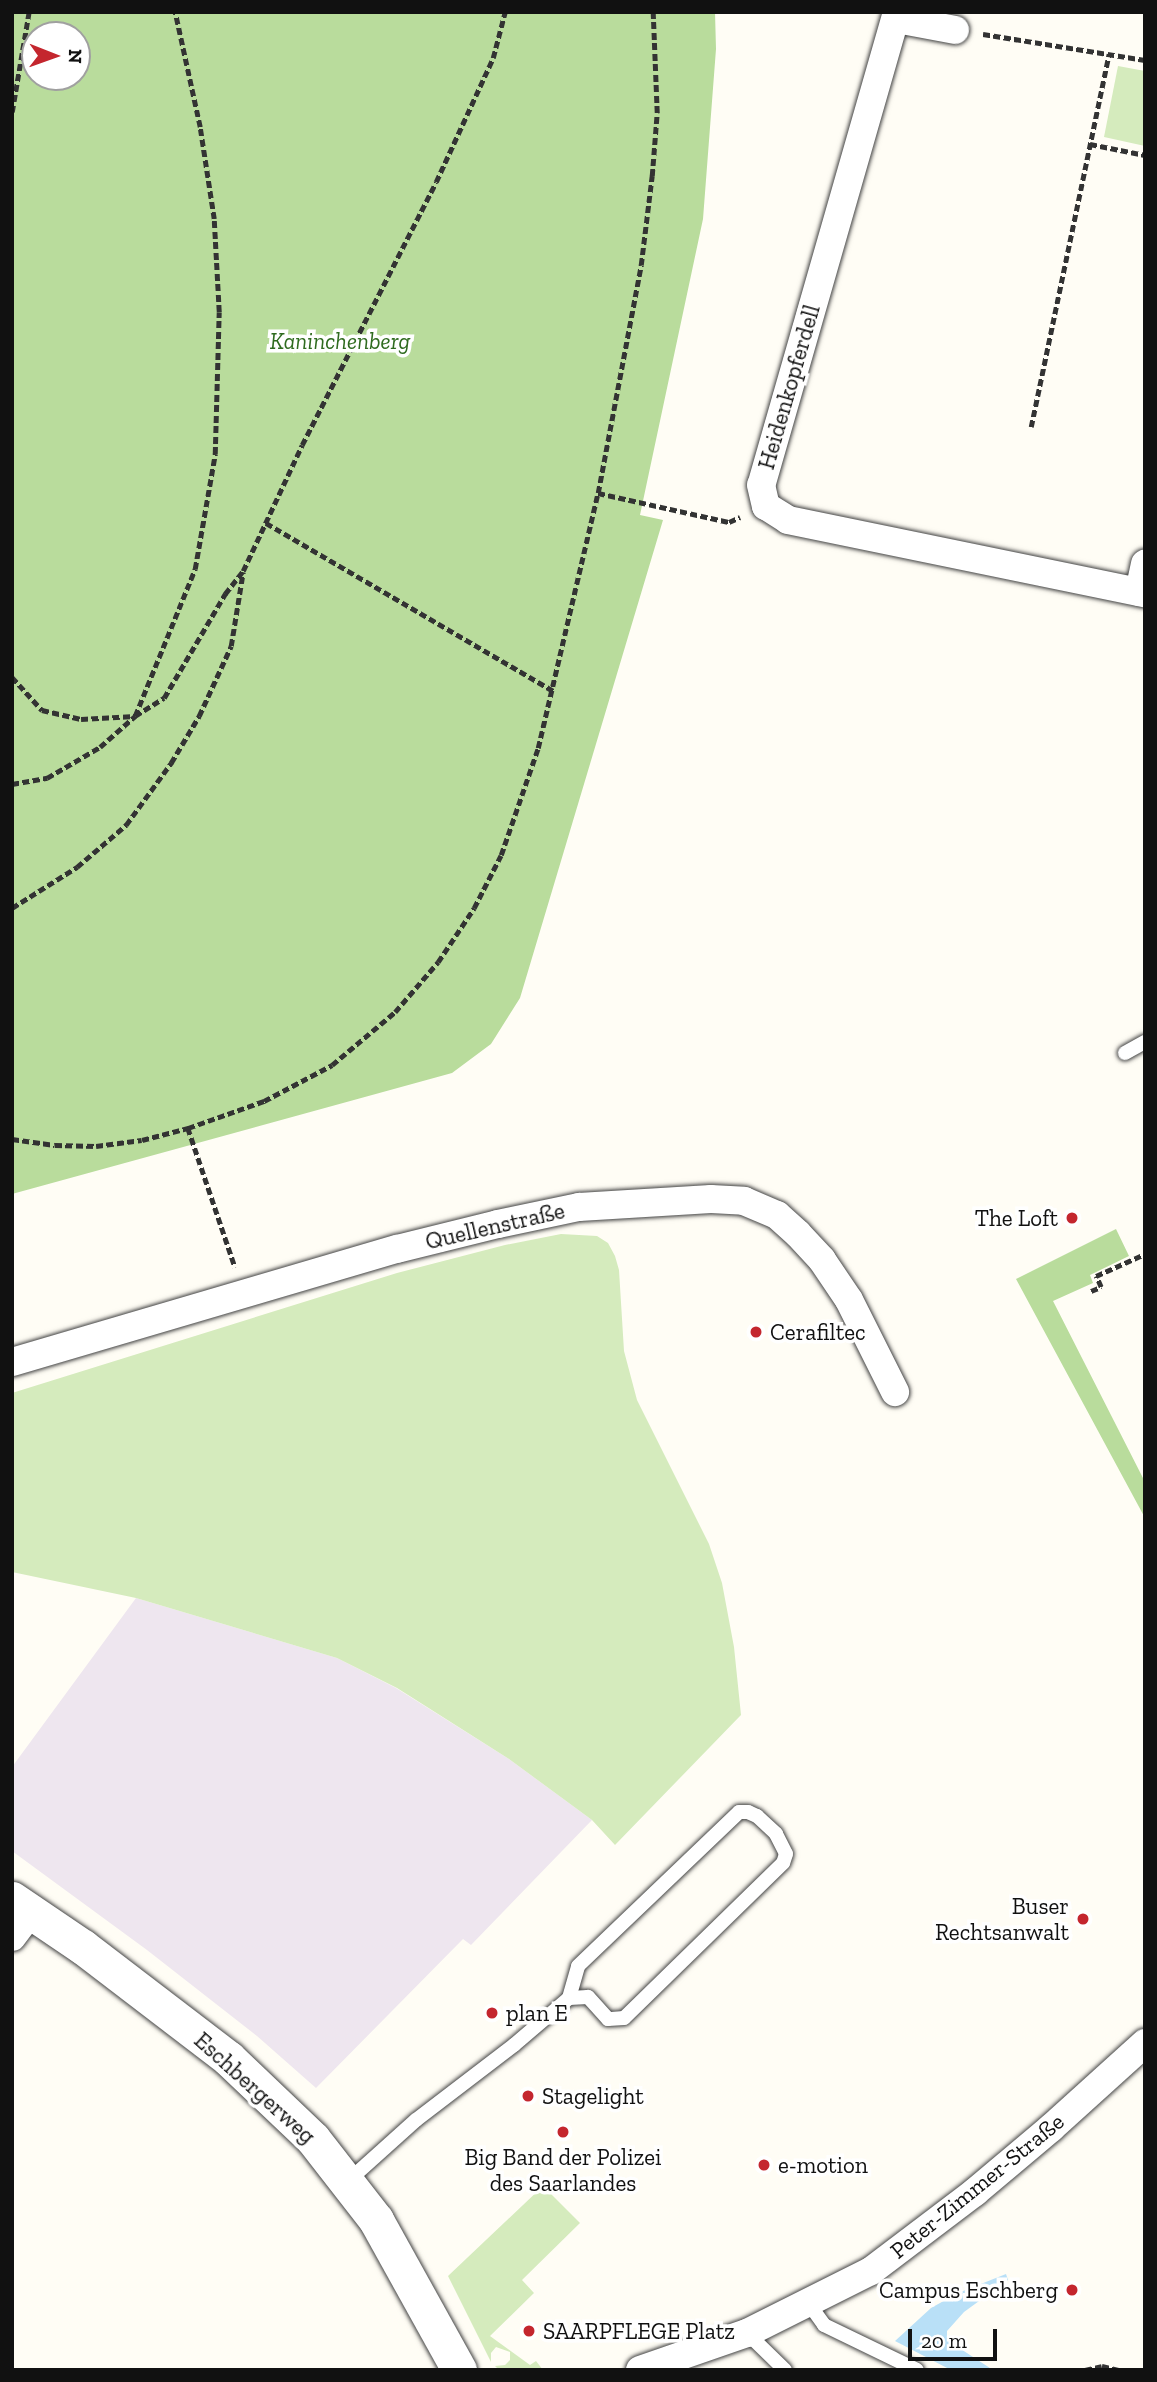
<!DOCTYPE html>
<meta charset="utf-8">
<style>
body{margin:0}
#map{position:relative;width:1157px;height:2382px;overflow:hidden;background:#fffdf5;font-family:"Zilla Slab",serif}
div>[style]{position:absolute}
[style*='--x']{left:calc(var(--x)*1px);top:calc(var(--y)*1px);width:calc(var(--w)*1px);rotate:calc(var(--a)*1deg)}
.industrial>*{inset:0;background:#eee6ef}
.green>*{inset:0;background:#d5ebbd}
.forest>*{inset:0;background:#b9dc9c}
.water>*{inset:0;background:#b9e0f7}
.path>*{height:4.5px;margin-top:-2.25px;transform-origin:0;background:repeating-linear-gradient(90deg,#333 0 7px,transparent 0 10.5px)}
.roads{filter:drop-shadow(0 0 2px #444) drop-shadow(0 0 2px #444)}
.service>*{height:14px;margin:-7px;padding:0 7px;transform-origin:7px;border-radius:7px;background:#fff}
.minor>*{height:28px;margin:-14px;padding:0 14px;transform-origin:14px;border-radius:14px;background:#fff}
.tertiary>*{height:35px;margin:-17.5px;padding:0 17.5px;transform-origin:17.5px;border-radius:17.5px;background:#fff}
.dots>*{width:19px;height:19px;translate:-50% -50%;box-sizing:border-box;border:4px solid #fff;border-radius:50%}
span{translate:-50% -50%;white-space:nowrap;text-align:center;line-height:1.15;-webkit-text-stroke:7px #fff;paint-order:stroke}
.park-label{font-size:23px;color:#2f6b1f;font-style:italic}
.street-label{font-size:23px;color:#111}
.poi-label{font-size:23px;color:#111}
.right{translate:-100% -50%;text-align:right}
.left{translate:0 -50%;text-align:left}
.frame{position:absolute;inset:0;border:14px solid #111;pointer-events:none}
.north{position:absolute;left:21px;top:21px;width:70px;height:70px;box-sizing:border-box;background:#fff;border:2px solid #a0a0a0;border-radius:50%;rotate:91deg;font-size:19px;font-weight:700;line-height:28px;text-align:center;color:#111}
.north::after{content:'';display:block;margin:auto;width:24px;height:32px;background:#c4262e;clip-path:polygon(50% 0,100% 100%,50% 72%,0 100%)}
.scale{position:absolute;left:908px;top:2329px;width:89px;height:32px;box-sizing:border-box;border:4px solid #111;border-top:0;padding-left:9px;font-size:21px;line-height:24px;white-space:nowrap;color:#111;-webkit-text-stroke:5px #fff;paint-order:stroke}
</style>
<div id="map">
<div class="industrial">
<i style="clip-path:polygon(136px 1598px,337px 1658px,396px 1688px,509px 1759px,592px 1820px,471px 1945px,463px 1939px,316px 2088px,257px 2036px,147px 1950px,12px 1851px,12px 1767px)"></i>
</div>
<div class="green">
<i style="clip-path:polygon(1118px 66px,1145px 71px,1145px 146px,1104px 137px)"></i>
<i style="clip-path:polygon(561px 1234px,597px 1236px,608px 1243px,615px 1256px,619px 1270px,624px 1351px,637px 1400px,709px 1544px,722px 1583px,734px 1647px,741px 1715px,615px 1845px,592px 1820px,509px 1759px,397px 1688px,337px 1658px,136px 1598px,12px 1572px,12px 1393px,397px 1273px,505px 1245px)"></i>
<i style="clip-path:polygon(543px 2186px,580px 2223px,522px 2280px,534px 2293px,490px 2336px,530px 2365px,536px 2361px,543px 2370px,499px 2370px,495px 2366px,505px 2365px,510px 2360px,510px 2352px,496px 2347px,491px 2353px,491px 2362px,448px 2276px)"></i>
</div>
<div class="forest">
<i style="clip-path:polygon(evenodd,12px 12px,715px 12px,716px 49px,703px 219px,640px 515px,663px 520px,520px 998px,491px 1044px,452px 1073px,12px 1194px,12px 12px,35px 35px,77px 35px,77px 77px,35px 77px,35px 35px)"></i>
<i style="clip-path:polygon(1116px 1229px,1129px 1256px,1090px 1275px,1093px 1283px,1053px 1301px,1145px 1482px,1145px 1518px,1016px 1279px)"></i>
</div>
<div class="water">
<i style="clip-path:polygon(1006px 2274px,1008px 2280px,964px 2312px,947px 2331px,947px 2340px,993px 2370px,951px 2370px,895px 2341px,931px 2308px,958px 2293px)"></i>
</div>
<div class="path">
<i style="--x:983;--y:34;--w:164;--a:9.1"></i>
<i style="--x:12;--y:112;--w:101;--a:-80.4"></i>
<i style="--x:1090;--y:144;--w:56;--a:11.3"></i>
<i style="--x:1031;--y:427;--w:381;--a:-78.2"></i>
<i style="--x:598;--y:493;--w:134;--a:12.5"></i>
<i style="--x:729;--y:522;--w:12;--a:-24"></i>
<i style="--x:266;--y:523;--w:333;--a:30.3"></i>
<i style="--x:12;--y:677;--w:45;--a:47.7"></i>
<i style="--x:42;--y:710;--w:40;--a:13"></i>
<i style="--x:81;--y:719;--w:54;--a:-3.2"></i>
<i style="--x:135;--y:716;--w:34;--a:-32"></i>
<i style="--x:164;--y:698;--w:121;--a:-59.6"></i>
<i style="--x:225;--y:594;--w:29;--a:-52"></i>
<i style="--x:243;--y:571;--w:139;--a:-64.9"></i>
<i style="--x:302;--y:445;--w:295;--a:-63"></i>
<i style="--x:436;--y:182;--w:136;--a:-65.3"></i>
<i style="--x:493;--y:58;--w:48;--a:-75.4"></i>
<i style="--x:12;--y:784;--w:36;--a:-10"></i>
<i style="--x:47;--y:778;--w:61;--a:-30.3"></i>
<i style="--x:100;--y:747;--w:47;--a:-41.5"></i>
<i style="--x:135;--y:716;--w:159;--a:-67.8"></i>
<i style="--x:195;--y:569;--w:117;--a:-80.1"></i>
<i style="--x:215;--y:454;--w:142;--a:-88.4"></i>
<i style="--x:219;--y:312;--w:93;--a:-93.1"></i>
<i style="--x:214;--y:219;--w:93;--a:-98.7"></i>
<i style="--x:200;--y:127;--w:118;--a:-102.3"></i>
<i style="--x:12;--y:908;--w:77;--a:-32.2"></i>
<i style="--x:77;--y:867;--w:65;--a:-40.6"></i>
<i style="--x:126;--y:825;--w:77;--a:-54"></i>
<i style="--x:171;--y:763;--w:55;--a:-59.2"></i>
<i style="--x:199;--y:716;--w:77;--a:-65.4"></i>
<i style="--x:231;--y:646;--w:75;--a:-80.8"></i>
<i style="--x:188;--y:1128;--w:147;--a:71.3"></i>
<i style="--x:12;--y:1139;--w:43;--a:7.9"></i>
<i style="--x:55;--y:1145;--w:41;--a:1.4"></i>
<i style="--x:96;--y:1146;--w:46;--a:-7.4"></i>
<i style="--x:142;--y:1140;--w:48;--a:-14.6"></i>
<i style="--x:188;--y:1128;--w:81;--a:-19.6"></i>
<i style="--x:264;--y:1101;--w:77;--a:-27.9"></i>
<i style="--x:332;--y:1065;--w:82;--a:-40.1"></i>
<i style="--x:395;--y:1012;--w:66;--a:-49.3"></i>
<i style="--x:438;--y:962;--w:65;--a:-56.3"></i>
<i style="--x:474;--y:908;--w:59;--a:-63"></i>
<i style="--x:501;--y:855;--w:113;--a:-70.9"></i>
<i style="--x:538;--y:748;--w:262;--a:-76.8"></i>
<i style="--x:598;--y:493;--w:232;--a:-79.3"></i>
<i style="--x:641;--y:265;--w:90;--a:-83"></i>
<i style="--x:652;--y:176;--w:63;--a:-85.5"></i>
<i style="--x:657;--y:113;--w:101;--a:-92.3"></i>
<i style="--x:1091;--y:1291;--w:11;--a:-22"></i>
<i style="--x:1101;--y:1287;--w:12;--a:-114"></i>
<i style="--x:1096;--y:1276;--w:54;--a:-24.2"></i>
<i style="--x:1085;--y:2370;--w:17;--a:-13"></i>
<i style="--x:1102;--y:2366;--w:17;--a:13"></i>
</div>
<div class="roads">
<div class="service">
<i style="--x:1125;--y:1053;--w:23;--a:-29"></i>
<i style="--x:348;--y:2181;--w:91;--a:-41.9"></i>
<i style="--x:416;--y:2120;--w:123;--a:-37.4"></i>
<i style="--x:514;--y:2045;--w:72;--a:-40.5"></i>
<i style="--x:569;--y:1998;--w:33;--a:-74"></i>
<i style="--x:578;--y:1966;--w:223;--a:-43.7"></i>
<i style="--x:739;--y:1812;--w:9;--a:0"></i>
<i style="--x:748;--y:1812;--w:10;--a:24"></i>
<i style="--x:757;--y:1816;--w:26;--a:43"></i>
<i style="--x:776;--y:1834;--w:22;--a:63"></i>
<i style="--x:786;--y:1854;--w:9;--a:108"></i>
<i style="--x:783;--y:1863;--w:222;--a:135.7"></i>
<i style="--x:624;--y:2018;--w:16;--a:176"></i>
<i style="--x:608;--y:2019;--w:30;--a:-132"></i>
<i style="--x:588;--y:1997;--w:19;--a:177"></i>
<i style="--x:809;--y:2304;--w:26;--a:54"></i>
<i style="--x:824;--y:2325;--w:103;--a:25.8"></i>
<i style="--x:747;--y:2333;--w:53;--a:44.2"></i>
</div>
<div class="minor">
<i style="--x:897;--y:12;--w:492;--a:106"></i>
<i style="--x:761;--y:485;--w:22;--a:77"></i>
<i style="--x:766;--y:506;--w:26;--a:32"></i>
<i style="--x:788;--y:520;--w:364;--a:11.6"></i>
<i style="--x:897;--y:19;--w:59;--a:10.7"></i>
<i style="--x:1139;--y:592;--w:29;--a:-78"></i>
<i style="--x:12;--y:1362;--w:401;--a:-16.4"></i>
<i style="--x:397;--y:1249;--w:104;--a:-13.9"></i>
<i style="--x:498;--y:1224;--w:83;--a:-11.9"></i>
<i style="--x:579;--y:1207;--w:132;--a:-3.5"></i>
<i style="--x:711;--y:1199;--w:33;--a:3"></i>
<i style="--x:744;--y:1201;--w:36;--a:23"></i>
<i style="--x:777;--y:1215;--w:28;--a:42"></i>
<i style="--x:798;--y:1234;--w:35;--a:47"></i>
<i style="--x:822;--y:1260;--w:48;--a:56"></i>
<i style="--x:849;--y:1300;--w:103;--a:63.4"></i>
<i style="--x:12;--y:1937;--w:31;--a:-53"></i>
<i style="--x:640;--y:2370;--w:113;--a:-19.1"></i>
<i style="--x:747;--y:2333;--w:139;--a:-26.6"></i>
<i style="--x:871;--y:2271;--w:131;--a:-37.2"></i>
<i style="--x:975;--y:2192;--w:99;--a:-40.1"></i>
<i style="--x:1051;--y:2128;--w:127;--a:-42.1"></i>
</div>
<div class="tertiary">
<i style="--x:12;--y:1899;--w:86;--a:34.1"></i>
<i style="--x:83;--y:1947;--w:183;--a:37.4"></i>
<i style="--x:228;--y:2058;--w:117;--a:43.6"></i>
<i style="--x:313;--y:2139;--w:103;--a:52.1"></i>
<i style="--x:376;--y:2220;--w:171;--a:61"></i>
</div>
</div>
<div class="dots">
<i style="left:1072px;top:1218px;background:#c4262e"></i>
<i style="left:756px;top:1332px;background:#c4262e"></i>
<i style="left:1083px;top:1919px;background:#c4262e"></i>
<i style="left:492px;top:2013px;background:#c4262e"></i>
<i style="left:528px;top:2096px;background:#c4262e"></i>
<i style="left:563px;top:2132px;background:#c4262e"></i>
<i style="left:764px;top:2165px;background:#c4262e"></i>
<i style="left:1072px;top:2290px;background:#c4262e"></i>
<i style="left:529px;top:2331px;background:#c4262e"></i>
</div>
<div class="park-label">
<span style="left:340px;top:341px">Kaninchenberg</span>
</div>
<div class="street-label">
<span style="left:789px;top:387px;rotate:-74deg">Heidenkopferdell</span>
<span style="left:495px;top:1226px;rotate:-13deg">Quellenstraße</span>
<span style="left:255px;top:2088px;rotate:42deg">Eschbergerweg</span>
<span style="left:977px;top:2186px;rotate:-39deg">Peter-Zimmer-Straße</span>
</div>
<div class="poi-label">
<span class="right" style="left:1058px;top:1218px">The Loft</span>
<span class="left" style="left:770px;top:1332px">Cerafiltec</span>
<span class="right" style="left:1069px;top:1919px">Buser<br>Rechtsanwalt</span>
<span class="left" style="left:506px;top:2013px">plan E</span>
<span class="left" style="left:542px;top:2096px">Stagelight</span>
<span style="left:563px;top:2170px">Big Band der Polizei<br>des Saarlandes</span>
<span class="left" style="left:778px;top:2165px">e-motion</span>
<span class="right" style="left:1058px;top:2290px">Campus Eschberg</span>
<span class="left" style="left:543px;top:2331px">SAARPFLEGE Platz</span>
</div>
<div class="frame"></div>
<div class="north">N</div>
<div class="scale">20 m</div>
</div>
